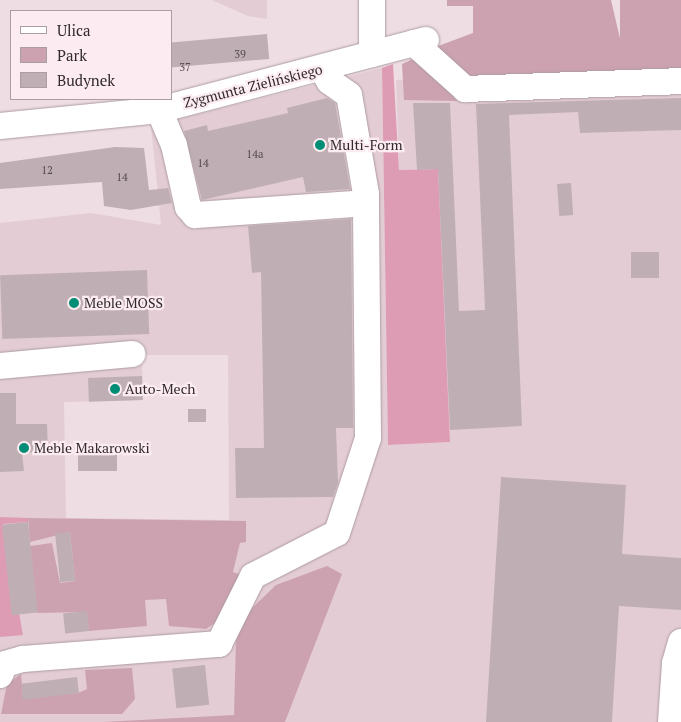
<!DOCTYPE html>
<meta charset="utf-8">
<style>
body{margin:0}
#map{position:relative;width:681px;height:722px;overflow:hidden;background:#eedde3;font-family:"PT Serif",serif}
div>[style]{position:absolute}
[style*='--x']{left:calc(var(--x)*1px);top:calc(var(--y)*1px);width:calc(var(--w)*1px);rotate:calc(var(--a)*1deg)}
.built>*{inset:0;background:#e4ccd4}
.green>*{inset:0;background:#cca2b1;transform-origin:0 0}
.forest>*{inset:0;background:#dd9cb4}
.building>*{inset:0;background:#bfafb4;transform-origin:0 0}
.roads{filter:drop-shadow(0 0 1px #ac9ca2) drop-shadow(0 0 1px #ac9ca2)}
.minor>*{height:26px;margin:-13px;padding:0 13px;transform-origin:13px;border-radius:13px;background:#fff}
.dots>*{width:14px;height:14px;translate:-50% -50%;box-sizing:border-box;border:2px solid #fcebf0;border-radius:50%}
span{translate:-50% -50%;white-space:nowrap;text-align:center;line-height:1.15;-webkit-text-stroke:4.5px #fcebf0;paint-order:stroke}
.number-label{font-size:11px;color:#544b4e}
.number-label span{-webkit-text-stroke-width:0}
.street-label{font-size:14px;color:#302a2c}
.poi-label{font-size:14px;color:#302a2c}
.left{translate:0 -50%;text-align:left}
.legend{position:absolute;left:10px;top:10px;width:162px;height:90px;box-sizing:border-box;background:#fcebf0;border:1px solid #aa9ea2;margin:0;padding:6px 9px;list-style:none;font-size:15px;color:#302a2c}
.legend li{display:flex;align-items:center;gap:10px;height:25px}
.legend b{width:25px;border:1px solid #aa9ea2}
</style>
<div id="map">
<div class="built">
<i style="clip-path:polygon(212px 0,267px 0,267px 19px,248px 16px)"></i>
<i style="clip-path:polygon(evenodd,382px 68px,388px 445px,450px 442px,435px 169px,399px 170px,396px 80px,681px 69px,681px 722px,0 722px,0 223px,91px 213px,161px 225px,151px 126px,382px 68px,142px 355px,228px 355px,229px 520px,66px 518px,64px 402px,143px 400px,142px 355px)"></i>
</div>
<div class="green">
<i style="clip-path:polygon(447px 0,611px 0,622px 47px,620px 72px,466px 78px,430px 49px,473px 33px,473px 6px,447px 6px)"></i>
<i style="left:620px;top:0;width:61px;height:71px"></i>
<i style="clip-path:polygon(417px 57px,458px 97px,457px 101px,404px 100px,402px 64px)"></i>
<i style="clip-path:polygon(28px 518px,246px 521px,246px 542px,240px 543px,233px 572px,241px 575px,222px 618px,206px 629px,169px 626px,166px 599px,145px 600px,147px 626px,89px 631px,86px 612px,37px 613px,30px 546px,52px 543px,60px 583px,75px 581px,70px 532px,30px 542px)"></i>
<i style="clip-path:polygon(327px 566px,342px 574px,285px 722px,103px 722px,234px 715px,236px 640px,250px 610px,276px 585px)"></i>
<i style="clip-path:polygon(132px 668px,135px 699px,122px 714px,1px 714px,7px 684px,21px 674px,23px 697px,78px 693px,87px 689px,85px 670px)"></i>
</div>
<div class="forest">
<i style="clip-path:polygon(393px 64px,399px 170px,438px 169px,450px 442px,388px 445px,382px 68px)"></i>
<i style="clip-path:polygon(0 517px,28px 518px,28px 522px,3px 524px,23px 635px,0 637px)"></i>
</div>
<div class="building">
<i style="left:267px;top:34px;width:25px;height:99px;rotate:85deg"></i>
<i style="clip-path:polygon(327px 98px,335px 103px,350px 189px,306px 192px,303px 177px,202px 200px,184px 131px,207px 125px,208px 131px,288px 113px,287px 108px)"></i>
<i style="clip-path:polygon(681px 98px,681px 130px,580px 133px,578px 112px,509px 115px,522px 426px,450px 430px,438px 169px,417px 170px,413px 103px,450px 103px,459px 311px,485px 310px,476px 104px)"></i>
<i style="clip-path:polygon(115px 147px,144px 148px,149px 190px,168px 188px,172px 203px,131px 210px,104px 206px,102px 182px,0 189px,0 163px)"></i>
<i style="left:571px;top:183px;width:32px;height:14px;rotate:86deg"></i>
<i style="clip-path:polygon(351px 219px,353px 428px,336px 428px,338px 483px,333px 497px,236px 498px,235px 448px,264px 448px,261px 272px,252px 273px,248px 226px)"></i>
<i style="left:659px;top:252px;width:26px;height:28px;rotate:90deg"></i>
<i style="left:147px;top:270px;width:64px;height:147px;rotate:88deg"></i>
<i style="left:142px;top:376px;width:24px;height:54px;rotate:88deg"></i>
<i style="clip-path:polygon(0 393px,16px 393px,16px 424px,47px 424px,48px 451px,22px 453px,24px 471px,0 472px)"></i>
<i style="left:188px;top:409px;width:18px;height:13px"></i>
<i style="left:78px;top:446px;width:39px;height:25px"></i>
<i style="clip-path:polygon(501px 477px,626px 485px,622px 554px,681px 558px,681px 610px,619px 606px,612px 722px,486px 722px)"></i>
<i style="left:28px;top:522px;width:91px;height:26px;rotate:84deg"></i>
<i style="left:70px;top:532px;width:49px;height:15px;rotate:84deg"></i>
<i style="left:87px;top:611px;width:20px;height:24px;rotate:84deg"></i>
<i style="left:205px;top:665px;width:40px;height:33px;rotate:84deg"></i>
<i style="left:77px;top:677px;width:16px;height:56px;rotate:83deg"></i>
</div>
<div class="roads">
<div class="minor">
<i style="--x:372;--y:0;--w:54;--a:90"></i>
<i style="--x:414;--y:43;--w:69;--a:42"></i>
<i style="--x:465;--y:89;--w:216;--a:-2.1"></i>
<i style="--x:159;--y:110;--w:38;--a:67"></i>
<i style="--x:174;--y:145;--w:64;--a:77.3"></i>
<i style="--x:188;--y:207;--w:11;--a:49"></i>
<i style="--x:195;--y:215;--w:171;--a:-4"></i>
<i style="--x:0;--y:126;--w:160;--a:-5.7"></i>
<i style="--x:159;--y:110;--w:276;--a:-14.7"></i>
<i style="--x:0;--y:366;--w:133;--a:-5.2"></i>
<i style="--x:0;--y:675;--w:12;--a:-66"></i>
<i style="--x:5;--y:664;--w:19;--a:-16"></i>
<i style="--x:23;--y:659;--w:197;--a:-4.4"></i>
<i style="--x:219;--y:644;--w:76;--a:-63.4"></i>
<i style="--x:253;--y:576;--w:94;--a:-27.1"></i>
<i style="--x:337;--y:533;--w:100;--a:-71.9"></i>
<i style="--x:368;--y:438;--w:244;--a:-90.5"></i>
<i style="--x:366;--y:194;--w:100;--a:-99.7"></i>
<i style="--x:349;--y:95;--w:24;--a:-145"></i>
<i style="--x:329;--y:81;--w:15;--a:-118"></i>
<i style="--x:671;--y:722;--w:59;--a:-86.1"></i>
<i style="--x:675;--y:663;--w:22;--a:-74"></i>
</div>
</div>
<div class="dots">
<i style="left:320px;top:145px;background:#008d75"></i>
<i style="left:74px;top:303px;background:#008d75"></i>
<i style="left:115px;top:389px;background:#008d75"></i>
<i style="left:24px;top:448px;background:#008d75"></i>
</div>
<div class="number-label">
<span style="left:240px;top:54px">39</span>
<span style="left:185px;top:67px">37</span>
<span style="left:255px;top:154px">14a</span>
<span style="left:203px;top:163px">14</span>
<span style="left:47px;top:170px">12</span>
<span style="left:122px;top:177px">14</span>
</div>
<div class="street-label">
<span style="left:253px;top:86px;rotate:-14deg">Zygmunta Zielińskiego</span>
</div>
<div class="poi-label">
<span class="left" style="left:330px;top:145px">Multi-Form</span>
<span class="left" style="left:84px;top:303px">Meble MOSS</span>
<span class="left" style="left:125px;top:389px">Auto-Mech</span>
<span class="left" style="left:34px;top:448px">Meble Makarowski</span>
</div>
<ul class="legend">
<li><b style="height:6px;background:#fff"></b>Ulica</li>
<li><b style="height:14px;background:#cca2b1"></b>Park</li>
<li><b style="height:14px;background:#bfafb4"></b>Budynek</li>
</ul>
</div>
